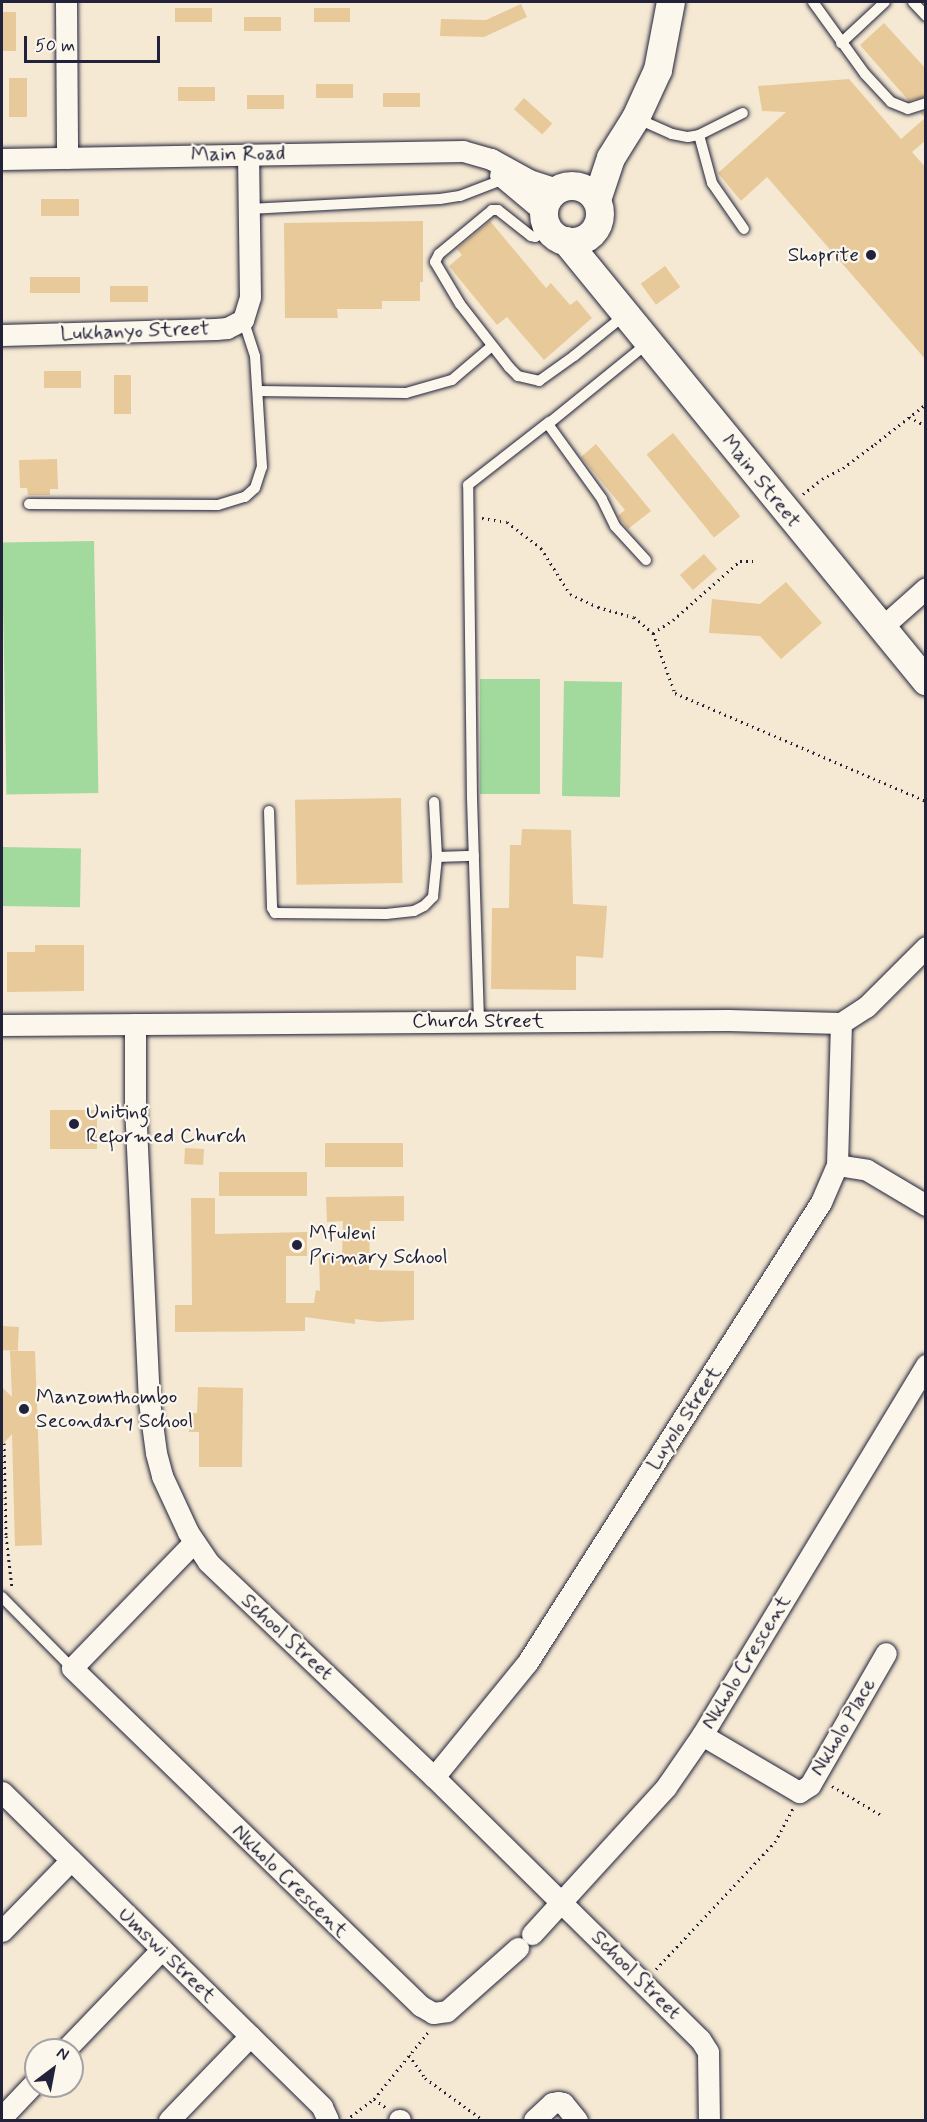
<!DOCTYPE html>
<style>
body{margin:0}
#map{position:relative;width:927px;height:2122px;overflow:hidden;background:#f5e9d3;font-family:Mynerve,sans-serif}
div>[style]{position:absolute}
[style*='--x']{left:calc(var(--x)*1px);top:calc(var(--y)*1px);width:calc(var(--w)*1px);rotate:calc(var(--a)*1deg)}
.green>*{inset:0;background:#a2d99d;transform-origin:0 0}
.building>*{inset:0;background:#e7c99a;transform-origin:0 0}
.path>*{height:3px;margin-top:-1.5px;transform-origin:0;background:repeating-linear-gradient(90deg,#22223b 0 1.5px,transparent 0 6px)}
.roads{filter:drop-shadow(0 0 2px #22223b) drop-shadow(0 0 2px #22223b)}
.lane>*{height:10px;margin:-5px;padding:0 5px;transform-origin:5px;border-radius:5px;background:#fbf7ec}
.street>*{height:21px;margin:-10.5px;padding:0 10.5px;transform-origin:10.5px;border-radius:10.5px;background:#fbf7ec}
.secondary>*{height:28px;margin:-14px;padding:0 14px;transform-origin:14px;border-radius:14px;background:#fbf7ec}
.secondary>.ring{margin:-14px;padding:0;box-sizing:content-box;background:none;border:28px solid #fbf7ec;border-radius:50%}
.dots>*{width:16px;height:16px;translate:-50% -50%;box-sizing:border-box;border:3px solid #fbf7ec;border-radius:50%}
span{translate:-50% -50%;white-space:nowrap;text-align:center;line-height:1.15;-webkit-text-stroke:4.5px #fbf7ec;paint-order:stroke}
.street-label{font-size:21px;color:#22223b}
.poi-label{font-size:21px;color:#22223b}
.right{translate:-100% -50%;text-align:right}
.left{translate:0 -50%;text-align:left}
.frame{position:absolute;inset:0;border:3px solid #22223b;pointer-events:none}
.north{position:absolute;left:24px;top:2038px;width:60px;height:60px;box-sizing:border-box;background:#fbf7ec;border:2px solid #a4a2a5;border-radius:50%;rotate:32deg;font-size:16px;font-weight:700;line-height:24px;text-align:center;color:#22223b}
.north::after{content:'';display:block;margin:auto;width:21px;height:27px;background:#22223b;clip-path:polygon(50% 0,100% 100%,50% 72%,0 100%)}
.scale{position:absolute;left:24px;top:36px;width:136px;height:27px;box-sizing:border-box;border:3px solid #22223b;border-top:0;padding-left:8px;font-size:18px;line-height:21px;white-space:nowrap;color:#22223b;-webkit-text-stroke:4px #fbf7ec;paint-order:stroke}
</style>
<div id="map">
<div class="green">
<i style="left:94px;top:541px;width:252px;height:92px;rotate:89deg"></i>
<i style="left:480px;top:679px;width:60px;height:115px"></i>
<i style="left:564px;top:681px;width:58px;height:115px;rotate:1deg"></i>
<i style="left:2px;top:847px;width:79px;height:59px;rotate:1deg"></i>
</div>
<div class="building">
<i style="clip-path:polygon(521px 4px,527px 17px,484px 37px,440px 36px,441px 19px,486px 20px)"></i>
<i style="left:175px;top:8px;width:37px;height:14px"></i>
<i style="left:314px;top:8px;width:36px;height:14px"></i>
<i style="left:2px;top:12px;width:14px;height:39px"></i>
<i style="left:244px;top:17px;width:37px;height:14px"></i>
<i style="clip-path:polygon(884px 23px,926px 69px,926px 96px,909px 101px,860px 45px)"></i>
<i style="left:9px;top:78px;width:18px;height:39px"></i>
<i style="clip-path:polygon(849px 79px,901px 139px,925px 118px,920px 113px,926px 111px,926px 140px,912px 152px,926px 168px,926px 360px,767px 177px,741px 201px,718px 173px,786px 112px,762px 111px,758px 86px)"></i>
<i style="left:316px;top:84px;width:37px;height:14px"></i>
<i style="left:178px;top:87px;width:37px;height:14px"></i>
<i style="left:383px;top:93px;width:37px;height:14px"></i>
<i style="left:247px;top:95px;width:37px;height:14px"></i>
<i style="left:524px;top:98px;width:38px;height:15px;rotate:42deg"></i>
<i style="left:41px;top:199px;width:38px;height:17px"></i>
<i style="clip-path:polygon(423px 221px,423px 282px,420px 282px,420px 301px,382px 301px,382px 309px,337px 309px,338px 318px,285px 318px,284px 223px)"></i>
<i style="clip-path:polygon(490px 221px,546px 288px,551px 283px,570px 305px,577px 300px,592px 318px,544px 360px,507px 317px,497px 325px,449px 266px,462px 255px,457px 249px)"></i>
<i style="left:665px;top:266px;width:26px;height:30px;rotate:54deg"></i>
<i style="left:30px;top:277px;width:50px;height:16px"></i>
<i style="left:110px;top:286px;width:38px;height:16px"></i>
<i style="left:44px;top:371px;width:37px;height:17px"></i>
<i style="left:114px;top:375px;width:17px;height:39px"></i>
<i style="left:673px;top:433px;width:107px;height:34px;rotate:51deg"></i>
<i style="clip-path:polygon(596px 444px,651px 511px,628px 529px,618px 516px,625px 510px,581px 457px)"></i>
<i style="clip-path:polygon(57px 459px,58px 489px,50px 489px,50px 495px,28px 495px,27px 488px,20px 488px,19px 460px)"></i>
<i style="left:704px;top:554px;width:20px;height:32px;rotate:49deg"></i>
<i style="clip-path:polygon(786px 582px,822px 623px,781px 659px,760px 636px,709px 633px,712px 599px,760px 604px)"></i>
<i style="left:401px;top:798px;width:85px;height:106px;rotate:89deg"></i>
<i style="clip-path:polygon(522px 829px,571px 830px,573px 904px,607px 906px,603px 958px,576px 956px,576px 990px,491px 989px,492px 908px,509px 908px,510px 845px,521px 845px)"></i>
<i style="clip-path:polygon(35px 945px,84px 945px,84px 991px,7px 992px,7px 952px,35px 952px)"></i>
<i style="left:50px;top:1110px;width:47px;height:39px"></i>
<i style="left:403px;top:1143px;width:24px;height:78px;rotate:90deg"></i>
<i style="left:185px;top:1148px;width:19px;height:16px;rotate:3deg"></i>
<i style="left:307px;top:1172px;width:24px;height:88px;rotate:90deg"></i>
<i style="clip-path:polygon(404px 1196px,404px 1221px,370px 1221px,369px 1270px,414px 1271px,414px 1320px,379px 1322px,355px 1319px,355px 1324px,305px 1317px,305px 1331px,175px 1332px,175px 1305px,192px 1305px,191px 1198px,215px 1198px,215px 1234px,307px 1232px,307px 1256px,286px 1256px,286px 1303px,314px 1303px,316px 1290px,320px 1291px,319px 1258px,342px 1258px,343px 1221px,327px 1222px,326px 1197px)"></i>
<i style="left:2px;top:1326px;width:17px;height:24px;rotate:3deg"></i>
<i style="clip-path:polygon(10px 1351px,35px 1351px,42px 1545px,15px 1546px,12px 1434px,2px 1445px,2px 1387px,12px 1397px)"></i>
<i style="clip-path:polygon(198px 1387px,243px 1388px,242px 1467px,199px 1467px,199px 1432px,189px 1432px,189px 1413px,197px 1413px)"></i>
</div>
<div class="path">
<i style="--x:909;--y:417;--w:19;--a:28"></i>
<i style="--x:803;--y:494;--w:24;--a:-38"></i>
<i style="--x:822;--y:479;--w:24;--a:-28"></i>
<i style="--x:843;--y:468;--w:40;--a:-37"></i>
<i style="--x:875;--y:444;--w:65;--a:-38.1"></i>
<i style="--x:482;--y:518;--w:25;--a:9"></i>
<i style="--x:507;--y:522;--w:43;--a:37.4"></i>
<i style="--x:541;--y:548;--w:54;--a:57.8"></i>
<i style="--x:570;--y:594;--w:31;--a:25"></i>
<i style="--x:598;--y:607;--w:37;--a:16"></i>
<i style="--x:634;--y:617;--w:25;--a:40"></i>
<i style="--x:653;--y:633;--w:24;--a:-33"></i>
<i style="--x:673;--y:620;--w:89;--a:-41.4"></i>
<i style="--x:740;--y:561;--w:18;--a:0"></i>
<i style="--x:653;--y:633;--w:64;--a:69.9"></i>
<i style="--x:675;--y:693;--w:273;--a:23.3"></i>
<i style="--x:4;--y:1443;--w:93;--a:88.8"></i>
<i style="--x:6;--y:1536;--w:52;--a:83.4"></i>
<i style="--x:832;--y:1786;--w:57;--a:30.6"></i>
<i style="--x:656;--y:1969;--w:174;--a:-46.9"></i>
<i style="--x:775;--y:1842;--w:38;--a:-62"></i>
<i style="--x:409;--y:2055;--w:28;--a:55"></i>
<i style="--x:425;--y:2078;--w:72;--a:35.9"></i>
<i style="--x:374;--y:2099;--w:14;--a:36"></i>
<i style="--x:346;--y:2120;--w:35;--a:-37"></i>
<i style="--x:374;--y:2099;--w:87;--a:-51"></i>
</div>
<div class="roads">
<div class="lane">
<i style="--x:813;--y:2;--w:89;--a:54.2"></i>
<i style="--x:865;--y:74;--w:38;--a:47"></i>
<i style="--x:891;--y:102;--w:18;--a:22"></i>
<i style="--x:908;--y:109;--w:19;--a:-18"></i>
<i style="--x:913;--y:2;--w:19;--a:47"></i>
<i style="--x:841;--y:43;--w:60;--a:-43"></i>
<i style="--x:636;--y:118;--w:39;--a:24"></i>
<i style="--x:672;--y:134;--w:16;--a:11"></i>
<i style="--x:688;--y:137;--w:11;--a:-10"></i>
<i style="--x:699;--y:135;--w:49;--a:-26.6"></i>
<i style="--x:699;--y:135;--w:50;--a:74.8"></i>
<i style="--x:712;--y:183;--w:56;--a:55.2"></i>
<i style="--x:249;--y:209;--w:191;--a:-3"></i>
<i style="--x:440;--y:199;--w:20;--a:-9"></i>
<i style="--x:460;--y:196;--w:47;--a:-21.1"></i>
<i style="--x:548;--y:229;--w:15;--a:148"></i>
<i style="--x:535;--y:237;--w:4;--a:-166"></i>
<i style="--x:531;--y:236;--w:42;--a:-141.8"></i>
<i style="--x:498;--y:210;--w:6;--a:180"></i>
<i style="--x:492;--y:210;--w:69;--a:140.3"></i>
<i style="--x:439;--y:254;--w:9;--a:117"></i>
<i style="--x:435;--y:262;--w:49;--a:59.2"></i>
<i style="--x:460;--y:304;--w:80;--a:52.1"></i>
<i style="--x:509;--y:367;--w:13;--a:45"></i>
<i style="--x:518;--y:376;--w:22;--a:13"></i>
<i style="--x:539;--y:381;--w:43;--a:-35.5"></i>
<i style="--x:574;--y:356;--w:67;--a:-38.9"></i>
<i style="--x:258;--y:391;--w:148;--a:0.8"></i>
<i style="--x:406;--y:393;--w:48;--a:-15.8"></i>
<i style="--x:452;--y:380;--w:52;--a:-40.4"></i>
<i style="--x:29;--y:504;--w:189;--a:0.3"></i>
<i style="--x:218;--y:505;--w:28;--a:-17"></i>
<i style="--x:245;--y:497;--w:13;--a:-42"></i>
<i style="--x:255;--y:488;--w:22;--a:-72"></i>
<i style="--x:262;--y:467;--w:111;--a:-93.6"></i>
<i style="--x:255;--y:356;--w:38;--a:-108"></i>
<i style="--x:646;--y:560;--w:46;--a:-132.4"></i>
<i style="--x:615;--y:526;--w:30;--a:-116"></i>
<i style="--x:602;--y:499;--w:92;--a:-125.8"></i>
<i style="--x:548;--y:424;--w:130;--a:-39.1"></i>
<i style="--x:269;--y:811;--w:97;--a:88.2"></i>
<i style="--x:272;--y:908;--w:6;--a:59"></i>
<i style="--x:275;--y:913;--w:111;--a:0.5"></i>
<i style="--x:386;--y:914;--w:28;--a:-6"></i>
<i style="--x:414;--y:911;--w:11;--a:-27"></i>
<i style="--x:424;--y:906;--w:13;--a:-45"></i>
<i style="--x:433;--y:897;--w:40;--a:-84.3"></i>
<i style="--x:437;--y:857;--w:55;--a:-93.1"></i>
<i style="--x:437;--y:857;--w:37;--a:-2"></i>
<i style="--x:479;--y:1021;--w:223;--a:-91.8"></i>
<i style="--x:472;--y:798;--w:313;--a:-90.7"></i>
<i style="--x:468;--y:485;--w:103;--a:-37.9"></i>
<i style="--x:2;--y:1597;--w:100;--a:45.4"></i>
</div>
<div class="street">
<i style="--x:66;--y:2;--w:156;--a:89.6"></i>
<i style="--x:2;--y:159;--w:461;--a:-1"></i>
<i style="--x:463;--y:151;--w:29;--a:16"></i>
<i style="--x:491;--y:159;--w:43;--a:28.9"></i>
<i style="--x:529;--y:180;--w:29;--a:18"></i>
<i style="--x:500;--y:175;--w:56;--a:39.9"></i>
<i style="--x:2;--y:335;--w:214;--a:-1.6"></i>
<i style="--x:216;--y:329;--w:11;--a:-5"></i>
<i style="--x:227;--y:328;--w:18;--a:-27"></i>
<i style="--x:243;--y:320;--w:24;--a:-73"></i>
<i style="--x:250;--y:297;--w:143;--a:-90.8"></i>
<i style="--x:881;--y:628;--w:60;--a:-41.6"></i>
<i style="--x:135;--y:1024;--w:81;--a:90"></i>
<i style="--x:135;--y:1105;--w:296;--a:87.3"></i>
<i style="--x:149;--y:1401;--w:52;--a:82.3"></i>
<i style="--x:156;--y:1453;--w:24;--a:75"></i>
<i style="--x:162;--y:1476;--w:62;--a:65.1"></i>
<i style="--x:188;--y:1532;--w:36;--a:56"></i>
<i style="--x:208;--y:1562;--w:312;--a:43.6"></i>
<i style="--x:434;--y:1777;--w:373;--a:44.6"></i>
<i style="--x:700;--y:2039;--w:15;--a:58"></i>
<i style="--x:708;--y:2052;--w:68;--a:89.2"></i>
<i style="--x:2;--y:1025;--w:726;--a:-0.39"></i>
<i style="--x:728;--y:1020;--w:113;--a:1.5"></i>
<i style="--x:841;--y:1023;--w:30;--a:-33"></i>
<i style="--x:866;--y:1007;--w:85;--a:-45"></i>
<i style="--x:837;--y:1165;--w:30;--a:9"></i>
<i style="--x:867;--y:1170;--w:69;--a:30.7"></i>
<i style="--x:194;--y:1542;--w:175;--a:134.1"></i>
<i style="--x:72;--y:1668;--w:486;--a:44.1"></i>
<i style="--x:421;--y:2006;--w:14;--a:30"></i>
<i style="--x:433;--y:2013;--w:14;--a:-8"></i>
<i style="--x:447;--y:2011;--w:95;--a:-41.6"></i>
<i style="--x:702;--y:1735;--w:113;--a:30.4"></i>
<i style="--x:799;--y:1792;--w:13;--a:-32"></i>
<i style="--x:810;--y:1785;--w:152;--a:-60.1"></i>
<i style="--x:434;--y:1777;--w:147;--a:-50.8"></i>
<i style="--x:527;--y:1663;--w:547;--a:-57.47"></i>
<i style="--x:821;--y:1202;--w:40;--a:-66.6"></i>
<i style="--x:837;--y:1165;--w:142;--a:-88.4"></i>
<i style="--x:2;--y:1792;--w:449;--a:44.5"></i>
<i style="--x:322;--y:2107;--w:14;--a:65"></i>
<i style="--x:2;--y:1931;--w:99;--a:-45.8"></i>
<i style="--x:532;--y:1934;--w:199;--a:-47.6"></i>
<i style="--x:666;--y:1787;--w:63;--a:-55.3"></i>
<i style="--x:702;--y:1735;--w:433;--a:-58.8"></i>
<i style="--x:65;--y:2050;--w:140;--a:-46.2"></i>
<i style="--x:2;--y:2117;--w:50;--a:-46.6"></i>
<i style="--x:169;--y:2120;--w:117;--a:-46"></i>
<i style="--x:399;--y:2120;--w:1;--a:0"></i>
<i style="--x:534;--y:2120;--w:25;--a:-43"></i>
<i style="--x:552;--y:2103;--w:6;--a:-9"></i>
<i style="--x:558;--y:2102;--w:5;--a:11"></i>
<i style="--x:563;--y:2103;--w:22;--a:51"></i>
</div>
<div class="secondary">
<i class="ring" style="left:544px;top:186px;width:28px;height:28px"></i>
<i style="--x:597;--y:200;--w:44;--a:-71.6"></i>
<i style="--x:611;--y:158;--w:47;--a:-58"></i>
<i style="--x:636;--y:118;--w:53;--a:-65.4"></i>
<i style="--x:658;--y:70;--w:69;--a:-79.2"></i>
<i style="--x:566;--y:241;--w:569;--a:50.71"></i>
</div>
</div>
<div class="dots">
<i style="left:871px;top:255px;background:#22223b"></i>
<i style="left:74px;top:1124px;background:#22223b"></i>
<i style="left:297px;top:1245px;background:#22223b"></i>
<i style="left:24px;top:1409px;background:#22223b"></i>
</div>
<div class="street-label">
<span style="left:238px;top:154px;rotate:-1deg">Main Road</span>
<span style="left:135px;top:331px;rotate:-2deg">Lukhanyo Street</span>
<span style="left:761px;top:481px;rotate:51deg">Main Street</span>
<span style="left:478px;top:1021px">Church Street</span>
<span style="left:684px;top:1418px;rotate:-57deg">Luyolo Street</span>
<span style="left:287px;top:1637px;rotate:43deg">School Street</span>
<span style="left:746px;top:1662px;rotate:-59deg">Nkholo Crescent</span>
<span style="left:843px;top:1727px;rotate:-60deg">Nkholo Place</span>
<span style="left:290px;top:1881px;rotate:44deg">Nkholo Crescent</span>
<span style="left:167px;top:1955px;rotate:44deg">Umswi Street</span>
<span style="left:636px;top:1975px;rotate:45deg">School Street</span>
</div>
<div class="poi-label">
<span class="right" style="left:859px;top:255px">Shoprite</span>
<span class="left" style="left:86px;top:1124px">Uniting<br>Reformed Church</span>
<span class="left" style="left:309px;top:1245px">Mfuleni<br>Primary School</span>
<span class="left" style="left:36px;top:1409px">Manzomthombo<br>Secondary School</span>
</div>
<div class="frame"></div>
<div class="north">N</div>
<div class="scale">50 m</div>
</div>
